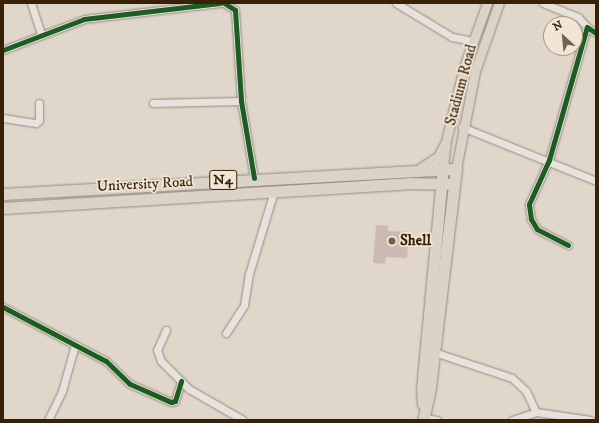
<!DOCTYPE html>
<style>
body{margin:0}
#map{position:relative;width:599px;height:423px;overflow:hidden;background:#e0d7ca;font-family:"IM FELL DW Pica",serif}
div>[style]{position:absolute}
[style*='--x']{left:calc(var(--x)*1px);top:calc(var(--y)*1px);width:calc(var(--w)*1px);rotate:calc(var(--a)*1deg)}
.building>*{inset:0;background:#cbb9b2}
.roads{filter:drop-shadow(0 0 1px #948c81) drop-shadow(0 0 1px #948c81)}
.minor>*{height:7px;margin:-3.5px;padding:0 3.5px;transform-origin:3.5px;border-radius:3.5px;background:#e7e2dc}
.major>*{height:9px;margin:-4.5px;padding:0 4.5px;transform-origin:4.5px;border-radius:4.5px;background:#dbd3c7}
.highway>*{height:11px;margin:-5.5px;padding:0 5.5px;transform-origin:5.5px;border-radius:5.5px;background:#dbd3c7}
.cycleway>*{height:5px;margin:-2.5px;padding:0 2.5px;transform-origin:2.5px;border-radius:2.5px;background:#1b5e20}
.dots>*{width:11px;height:11px;translate:-50% -50%;box-sizing:border-box;border:2px solid #f1e6d6;border-radius:50%}
span{translate:-50% -50%;white-space:nowrap;text-align:center;line-height:1.15;-webkit-text-stroke:3.5px #f1e6d6;paint-order:stroke}
.shield-label span{padding:1px 3px;background:#f1e6d6;border:1px solid;border-radius:3px;-webkit-text-stroke-width:0}
.shield-label{font-size:14px;color:#392108;font-weight:700}
.street-label{font-size:15px;color:#392108}
.poi-label{font-size:15px;color:#392108;font-weight:700}
.left{translate:0 -50%;text-align:left}
.frame{position:absolute;inset:0;border:4px solid #392108;pointer-events:none}
.north{position:absolute;left:543px;top:16px;width:40px;height:40px;box-sizing:border-box;background:#f1e6d6;border:1px solid #a79784;border-radius:50%;rotate:333deg;font-size:11px;font-weight:700;line-height:16px;text-align:center;color:#392108}
.north::after{content:'';display:block;margin:auto;width:14px;height:18px;background:#73614c;clip-path:polygon(50% 0,100% 100%,50% 72%,0 100%)}
</style>
<div id="map">
<div class="building">
<i style="clip-path:polygon(376px 225px,388px 226px,388px 231px,409px 232px,407px 258px,386px 257px,385px 264px,373px 263px)"></i>
</div>
<div class="roads">
<div class="minor">
<i style="--x:31;--y:3;--w:33;--a:72"></i>
<i style="--x:224;--y:3;--w:13;--a:32"></i>
<i style="--x:235;--y:10;--w:91;--a:86.2"></i>
<i style="--x:241;--y:101;--w:78;--a:80.4"></i>
<i style="--x:396;--y:3;--w:66;--a:31.3"></i>
<i style="--x:452;--y:37;--w:21;--a:11"></i>
<i style="--x:543;--y:3;--w:38;--a:22"></i>
<i style="--x:578;--y:17;--w:13;--a:48"></i>
<i style="--x:3;--y:50;--w:87;--a:-20.9"></i>
<i style="--x:84;--y:19;--w:137;--a:-6.7"></i>
<i style="--x:153;--y:103;--w:88;--a:-1.3"></i>
<i style="--x:3;--y:118;--w:33;--a:9"></i>
<i style="--x:36;--y:123;--w:4;--a:-45"></i>
<i style="--x:39;--y:120;--w:17;--a:-90"></i>
<i style="--x:462;--y:127;--w:144;--a:21.9"></i>
<i style="--x:568;--y:245;--w:35;--a:-153"></i>
<i style="--x:537;--y:229;--w:12;--a:-121"></i>
<i style="--x:531;--y:219;--w:15;--a:-98"></i>
<i style="--x:529;--y:204;--w:48;--a:-65.6"></i>
<i style="--x:549;--y:160;--w:138;--a:-74.1"></i>
<i style="--x:587;--y:27;--w:11;--a:34"></i>
<i style="--x:3;--y:307;--w:116;--a:27.7"></i>
<i style="--x:106;--y:361;--w:33;--a:44"></i>
<i style="--x:130;--y:384;--w:45;--a:23.7"></i>
<i style="--x:171;--y:402;--w:4;--a:-14"></i>
<i style="--x:175;--y:401;--w:21;--a:-73"></i>
<i style="--x:166;--y:330;--w:22;--a:114"></i>
<i style="--x:157;--y:350;--w:12;--a:70"></i>
<i style="--x:161;--y:361;--w:40;--a:45"></i>
<i style="--x:189;--y:389;--w:62;--a:29.9"></i>
<i style="--x:226;--y:333;--w:33;--a:-57"></i>
<i style="--x:244;--y:305;--w:31;--a:-81"></i>
<i style="--x:249;--y:274;--w:87;--a:-73.2"></i>
<i style="--x:434;--y:352;--w:82;--a:18.4"></i>
<i style="--x:512;--y:378;--w:19;--a:43"></i>
<i style="--x:526;--y:391;--w:23;--a:65"></i>
<i style="--x:424;--y:418;--w:13;--a:9"></i>
<i style="--x:48;--y:420;--w:32;--a:-64"></i>
<i style="--x:62;--y:391;--w:48;--a:-74.2"></i>
<i style="--x:512;--y:420;--w:25;--a:-18"></i>
<i style="--x:536;--y:412;--w:55;--a:8.4"></i>
</div>
<div class="major">
<i style="--x:443;--y:169;--w:24;--a:-85"></i>
<i style="--x:445;--y:145;--w:80;--a:-76.3"></i>
<i style="--x:464;--y:67;--w:68;--a:-70.2"></i>
<i style="--x:456;--y:169;--w:100;--a:-79"></i>
<i style="--x:475;--y:71;--w:72;--a:-70.6"></i>
</div>
<div class="highway">
<i style="--x:422;--y:168;--w:20;--a:-33"></i>
<i style="--x:439;--y:157;--w:13;--a:-63"></i>
<i style="--x:3;--y:194;--w:454;--a:-3.2"></i>
<i style="--x:456;--y:169;--w:221;--a:96.8"></i>
<i style="--x:430;--y:388;--w:33;--a:102"></i>
<i style="--x:3;--y:208;--w:407;--a:-3.5"></i>
<i style="--x:409;--y:183;--w:44;--a:1.3"></i>
<i style="--x:423;--y:404;--w:15;--a:-94"></i>
<i style="--x:422;--y:389;--w:214;--a:-84.6"></i>
</div>
</div>
<div class="cycleway">
<i style="--x:224;--y:3;--w:13;--a:32"></i>
<i style="--x:235;--y:10;--w:91;--a:86.2"></i>
<i style="--x:241;--y:101;--w:78;--a:80.4"></i>
<i style="--x:3;--y:50;--w:87;--a:-20.9"></i>
<i style="--x:84;--y:19;--w:137;--a:-6.7"></i>
<i style="--x:568;--y:245;--w:35;--a:-153"></i>
<i style="--x:537;--y:229;--w:12;--a:-121"></i>
<i style="--x:531;--y:219;--w:15;--a:-98"></i>
<i style="--x:529;--y:204;--w:48;--a:-65.6"></i>
<i style="--x:549;--y:160;--w:138;--a:-74.1"></i>
<i style="--x:587;--y:27;--w:11;--a:34"></i>
<i style="--x:3;--y:307;--w:116;--a:27.7"></i>
<i style="--x:106;--y:361;--w:33;--a:44"></i>
<i style="--x:130;--y:384;--w:45;--a:23.7"></i>
<i style="--x:171;--y:402;--w:4;--a:-14"></i>
<i style="--x:175;--y:401;--w:21;--a:-73"></i>
</div>
<div class="dots">
<i style="left:392px;top:241px;background:#73614c"></i>
</div>
<div class="shield-label">
<span style="left:223px;top:180px">N4</span>
</div>
<div class="street-label">
<span style="left:461px;top:85px;rotate:-75deg">Stadium Road</span>
<span style="left:145px;top:184px;rotate:-3deg">University Road</span>
</div>
<div class="poi-label">
<span class="left" style="left:400px;top:241px">Shell</span>
</div>
<div class="frame"></div>
<div class="north">N</div>
</div>
